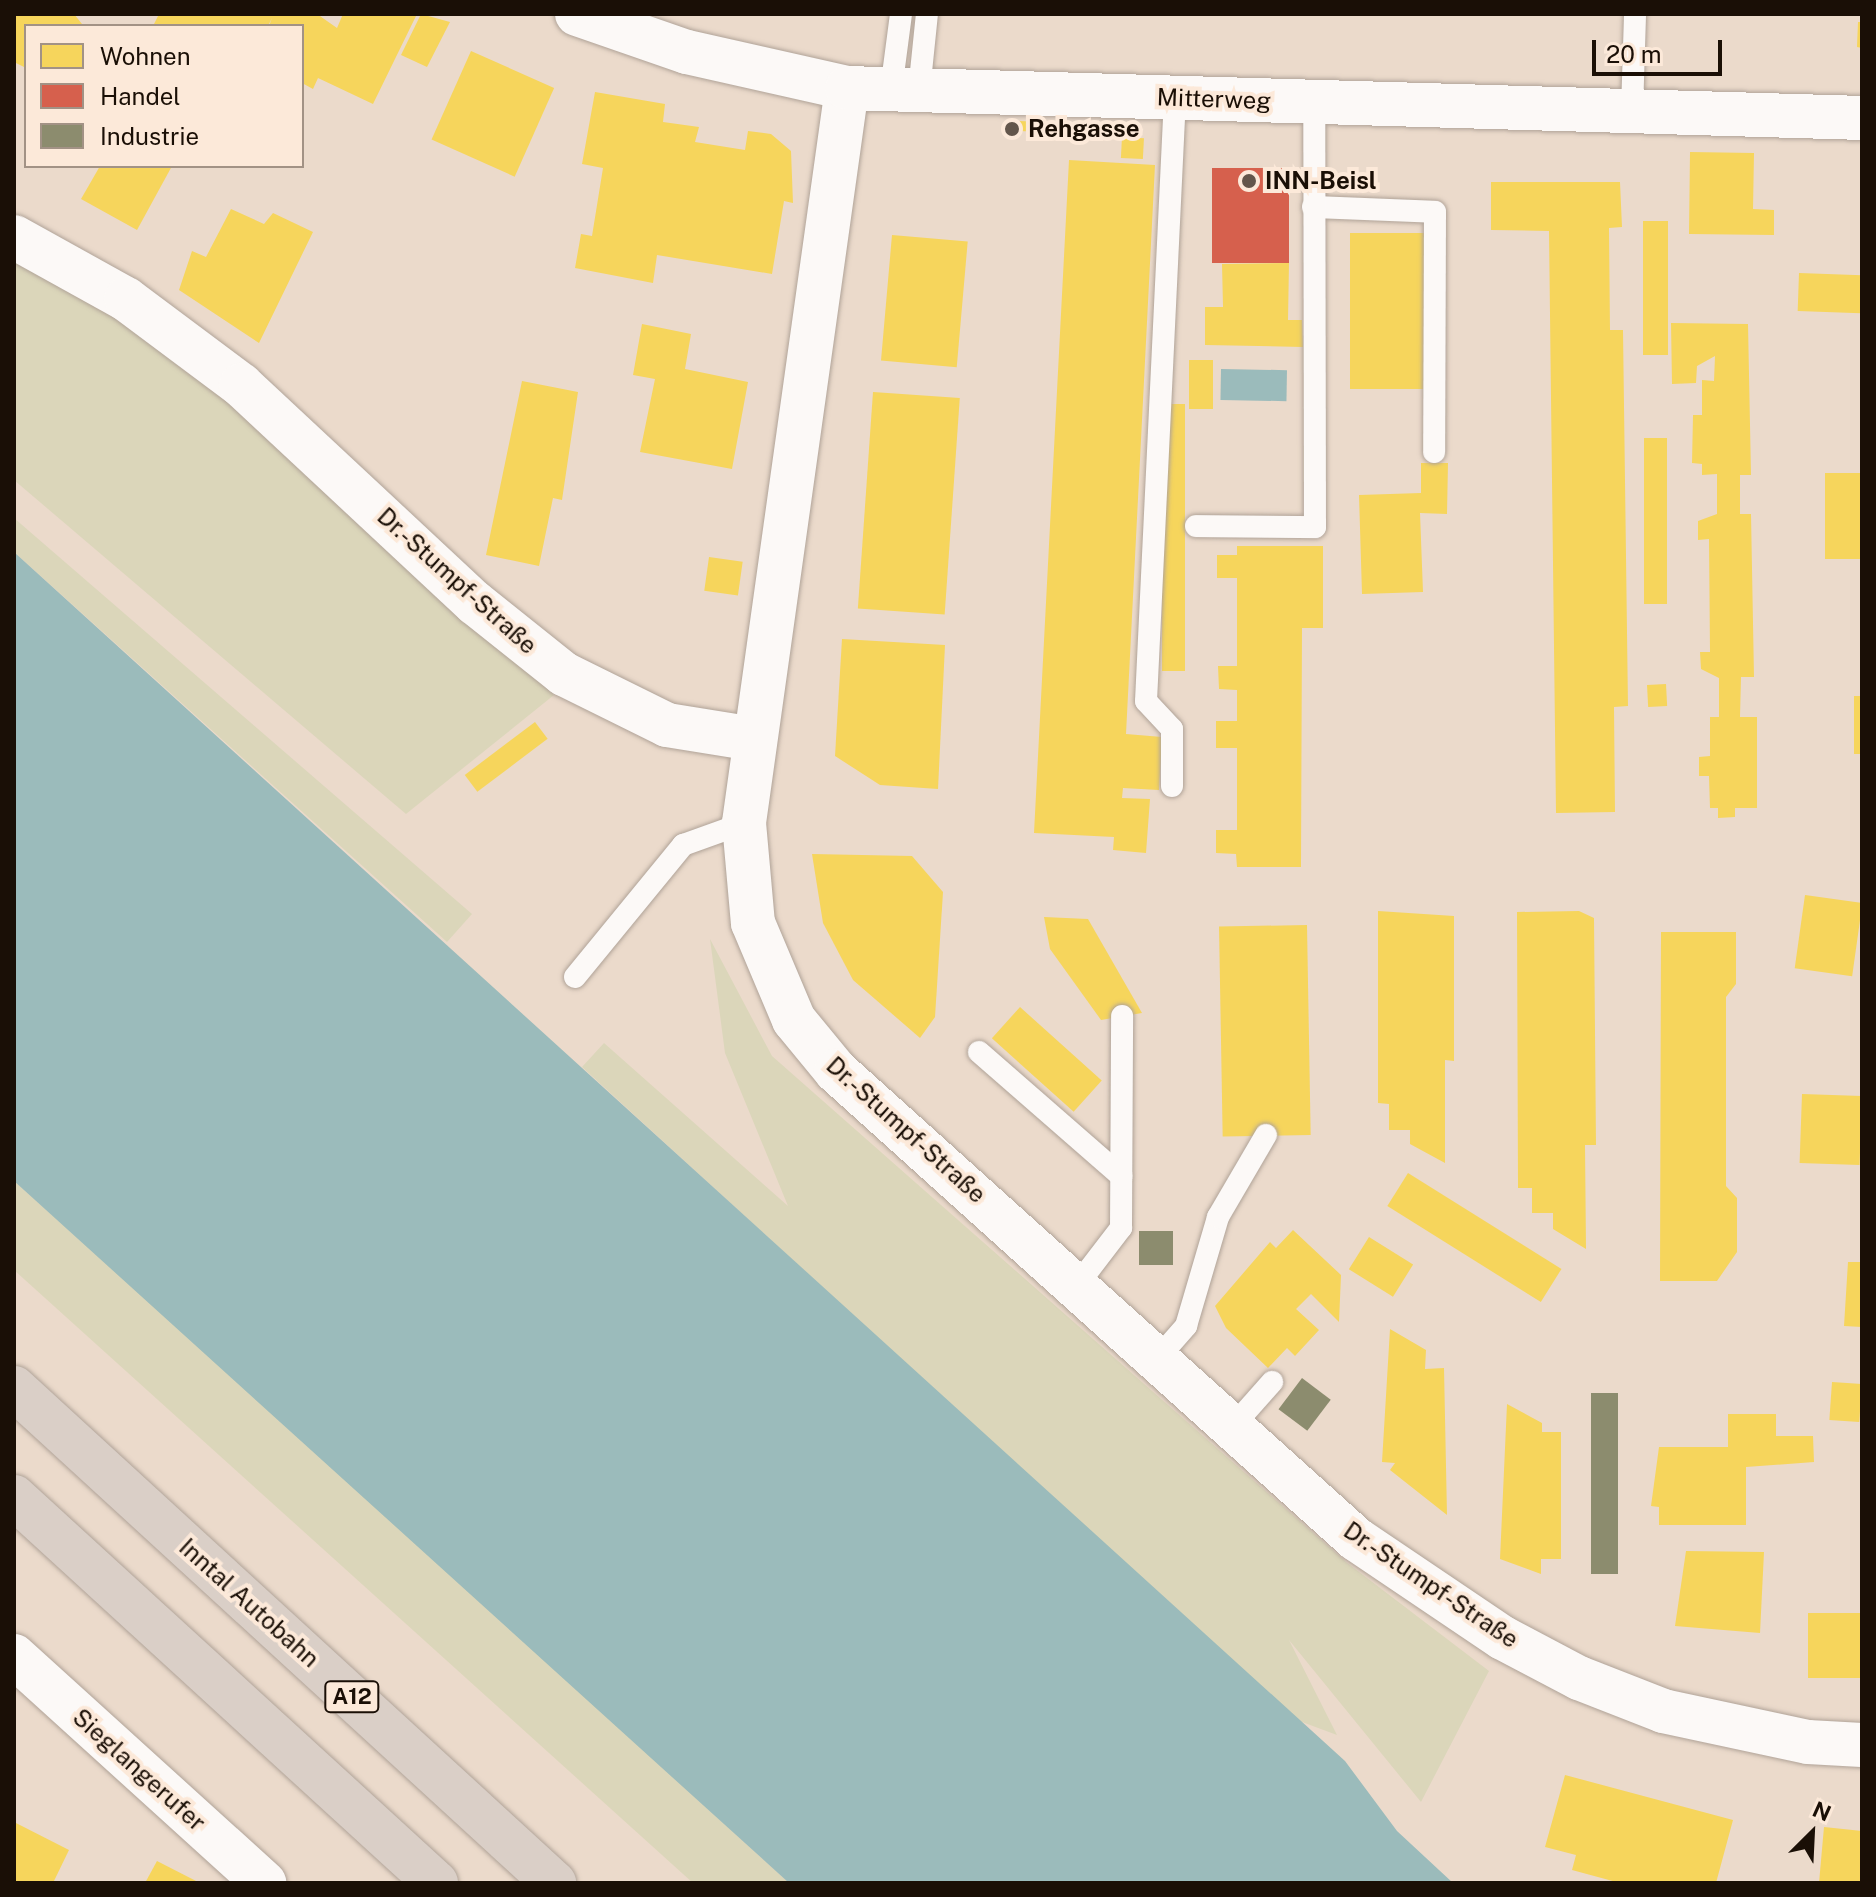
<!DOCTYPE html>
<meta charset="utf-8">
<style>
body{margin:0}
#map{position:relative;width:1876px;height:1897px;overflow:hidden;background:#ebdacb;font-family:"Public Sans",sans-serif}
div>[style]{position:absolute}
[style*='--x']{left:calc(var(--x)*1px);top:calc(var(--y)*1px);width:calc(var(--w)*1px);rotate:calc(var(--a)*1deg)}
.green>*{inset:0;background:#dbd6ba}
.water>*{inset:0;background:#9bbbbb;transform-origin:0 0}
.homes>*{inset:0;background:#f6d55c;transform-origin:0 0}
.shops>*{inset:0;background:#d6604d;transform-origin:0 0}
.industry>*{inset:0;background:#8c8c6e;transform-origin:0 0}
.roads{filter:drop-shadow(0 0 2px #b0a398) drop-shadow(0 0 2px #b0a398)}
.service>*{height:22px;margin:-11px;padding:0 11px;transform-origin:11px;border-radius:11px;background:#fcf9f7}
.minor>*{height:44px;margin:-22px;padding:0 22px;transform-origin:22px;border-radius:22px;background:#fcf9f7}
.tertiary>*{height:44px;margin:-22px;padding:0 22px;transform-origin:22px;border-radius:22px;background:#fcf9f7}
.motorway>*{height:44px;margin:-22px;padding:0 22px;transform-origin:22px;border-radius:22px;background:#dacfc7}
.dots>*{width:22px;height:22px;translate:-50% -50%;box-sizing:border-box;border:4px solid #fce9d9;border-radius:50%}
span{translate:-50% -50%;white-space:nowrap;text-align:center;line-height:1.15;-webkit-text-stroke:8px #fce9d9;paint-order:stroke}
.shield-label span{padding:2px 6px;background:#fce9d9;border:2px solid;border-radius:6px;-webkit-text-stroke-width:0}
.shield-label{font-size:22px;color:#1a0f06;font-weight:700}
.street-label{font-size:24px;color:#1a0f06}
.poi-label{font-size:24px;color:#1a0f06;font-weight:700}
.left{translate:0 -50%;text-align:left}
.frame{position:absolute;inset:0;border:16px solid #1a0f06;pointer-events:none}
.legend{position:absolute;left:24px;top:24px;width:280px;height:144px;box-sizing:border-box;background:#fce9d9;border:2px solid #a29285;margin:0;padding:10px 14px;list-style:none;font-size:24px;color:#1a0f06}
.legend li{display:flex;align-items:center;gap:16px;height:40px}
.legend b{width:40px;border:2px solid #a29285}
.north{position:absolute;left:1772px;top:1793px;width:80px;height:80px;-webkit-text-stroke:6px #fce9d9;paint-order:stroke;rotate:24deg;font-size:22px;font-weight:700;line-height:32px;text-align:center;color:#1a0f06}
.north::after{content:'';display:block;margin:auto;width:28px;height:36px;background:#1a0f06;clip-path:polygon(50% 0,100% 100%,50% 72%,0 100%)}
.scale{position:absolute;left:1592px;top:40px;width:130px;height:36px;box-sizing:border-box;border:4px solid #1a0f06;border-top:0;padding-left:10px;font-size:24px;line-height:28px;white-space:nowrap;color:#1a0f06;-webkit-text-stroke:6px #fce9d9;paint-order:stroke}
</style>
<div id="map">
<div class="green">
<i style="clip-path:polygon(14px 255px,186px 361px,554px 695px,406px 814px,14px 480px)"></i>
<i style="clip-path:polygon(14px 518px,472px 914px,447px 942px,14px 552px)"></i>
<i style="clip-path:polygon(710px 939px,772px 1056px,1346px 1562px,1489px 1671px,1421px 1802px,1289px 1640px,1337px 1735px,1294px 1719px,582px 1067px,604px 1043px,788px 1206px,725px 1053px)"></i>
<i style="clip-path:polygon(14px 1181px,327px 1461px,789px 1883px,693px 1883px,14px 1270px)"></i>
</div>
<div class="water">
<i style="left:1221px;top:369px;width:66px;height:31px;rotate:1deg"></i>
<i style="clip-path:polygon(14px 552px,1345px 1761px,1397px 1831px,1453px 1883px,789px 1883px,14px 1181px)"></i>
</div>
<div class="homes">
<i style="clip-path:polygon(14px 14px,74px 14px,82px 24px,26px 26px,26px 68px,14px 62px)"></i>
<i style="clip-path:polygon(159px 14px,317px 14px,337px 28px,343px 14px,416px 16px,373px 104px,318px 78px,313px 89px,302px 83px,302px 26px,269px 26px,272px 18px,268px 26px,153px 26px)"></i>
<i style="clip-path:polygon(421px 14px,450px 22px,427px 67px,401px 55px)"></i>
<i style="clip-path:polygon(1858px 22px,1862px 22px,1862px 48px,1857px 47px)"></i>
<i style="left:471px;top:51px;width:91px;height:97px;rotate:24deg"></i>
<i style="clip-path:polygon(595px 92px,665px 104px,663px 122px,699px 127px,695px 142px,745px 150px,748px 131px,771px 134px,791px 151px,793px 203px,784px 201px,772px 274px,657px 255px,653px 283px,575px 268px,581px 234px,592px 236px,603px 168px,582px 164px)"></i>
<i style="left:1018px;top:121px;width:38px;height:10px;rotate:2deg"></i>
<i style="left:1122px;top:137px;width:22px;height:21px;rotate:3deg"></i>
<i style="clip-path:polygon(1690px 152px,1754px 153px,1753px 209px,1774px 210px,1774px 235px,1689px 234px)"></i>
<i style="clip-path:polygon(1069px 160px,1155px 165px,1126px 734px,1162px 737px,1159px 790px,1123px 788px,1122px 798px,1150px 799px,1146px 853px,1113px 850px,1114px 837px,1034px 833px)"></i>
<i style="clip-path:polygon(100px 166px,172px 166px,137px 230px,81px 199px)"></i>
<i style="clip-path:polygon(1491px 182px,1620px 182px,1622px 227px,1609px 228px,1610px 330px,1623px 330px,1628px 706px,1614px 707px,1615px 812px,1556px 813px,1549px 231px,1491px 230px)"></i>
<i style="clip-path:polygon(231px 209px,264px 224px,273px 213px,313px 232px,259px 343px,179px 290px,192px 251px,206px 257px)"></i>
<i style="left:1643px;top:221px;width:25px;height:134px"></i>
<i style="left:1350px;top:233px;width:78px;height:156px"></i>
<i style="left:892px;top:235px;width:76px;height:126px;rotate:5deg"></i>
<i style="clip-path:polygon(1289px 263px,1288px 320px,1302px 320px,1303px 347px,1205px 345px,1205px 307px,1223px 307px,1222px 264px)"></i>
<i style="left:1799px;top:273px;width:63px;height:38px;rotate:2deg"></i>
<i style="clip-path:polygon(1671px 323px,1748px 324px,1751px 475px,1740px 475px,1740px 514px,1751px 514px,1754px 677px,1741px 677px,1740px 717px,1757px 717px,1757px 808px,1735px 808px,1735px 817px,1718px 818px,1718px 808px,1710px 808px,1709px 776px,1699px 776px,1699px 757px,1710px 756px,1710px 717px,1719px 717px,1719px 678px,1701px 669px,1700px 652px,1710px 652px,1709px 539px,1698px 540px,1698px 521px,1717px 514px,1717px 474px,1702px 475px,1702px 464px,1692px 463px,1693px 415px,1702px 415px,1702px 380px,1714px 381px,1715px 356px,1697px 366px,1696px 383px,1672px 384px)"></i>
<i style="clip-path:polygon(642px 324px,691px 334px,685px 369px,748px 382px,732px 469px,640px 452px,655px 379px,633px 375px)"></i>
<i style="left:1189px;top:360px;width:24px;height:49px"></i>
<i style="clip-path:polygon(522px 381px,578px 392px,562px 500px,553px 498px,539px 566px,486px 555px)"></i>
<i style="left:873px;top:392px;width:87px;height:217px;rotate:4deg"></i>
<i style="left:1162px;top:404px;width:23px;height:267px"></i>
<i style="left:1644px;top:438px;width:23px;height:166px"></i>
<i style="clip-path:polygon(1421px 463px,1448px 463px,1447px 514px,1420px 513px,1423px 592px,1362px 594px,1359px 495px,1421px 493px)"></i>
<i style="left:1825px;top:473px;width:37px;height:86px"></i>
<i style="clip-path:polygon(1237px 546px,1323px 546px,1323px 628px,1302px 628px,1301px 867px,1237px 867px,1236px 854px,1216px 853px,1216px 830px,1237px 830px,1237px 748px,1216px 748px,1216px 721px,1237px 721px,1237px 690px,1219px 689px,1218px 666px,1237px 666px,1237px 578px,1217px 578px,1217px 555px,1237px 555px)"></i>
<i style="left:709px;top:557px;width:34px;height:34px;rotate:8deg"></i>
<i style="clip-path:polygon(842px 639px,945px 645px,938px 789px,880px 785px,835px 756px)"></i>
<i style="left:1666px;top:684px;width:22px;height:19px;rotate:87deg"></i>
<i style="left:1854px;top:696px;width:8px;height:58px"></i>
<i style="left:535px;top:722px;width:21px;height:88px;rotate:53deg"></i>
<i style="clip-path:polygon(812px 854px,912px 856px,943px 892px,935px 1017px,920px 1038px,853px 980px,823px 923px)"></i>
<i style="left:1805px;top:895px;width:58px;height:74px;rotate:8deg"></i>
<i style="clip-path:polygon(1378px 911px,1454px 916px,1454px 1061px,1445px 1060px,1445px 1163px,1410px 1144px,1410px 1130px,1389px 1130px,1389px 1104px,1378px 1103px)"></i>
<i style="clip-path:polygon(1579px 911px,1594px 918px,1596px 1145px,1585px 1145px,1586px 1249px,1553px 1229px,1553px 1213px,1532px 1213px,1532px 1188px,1518px 1188px,1517px 912px)"></i>
<i style="clip-path:polygon(1044px 917px,1088px 919px,1142px 1013px,1101px 1020px,1050px 949px)"></i>
<i style="left:1307px;top:925px;width:210px;height:88px;rotate:89deg"></i>
<i style="clip-path:polygon(1661px 932px,1736px 932px,1736px 984px,1726px 997px,1726px 1186px,1737px 1198px,1737px 1252px,1717px 1281px,1660px 1281px)"></i>
<i style="left:1020px;top:1007px;width:110px;height:42px;rotate:42deg"></i>
<i style="left:1802px;top:1094px;width:60px;height:69px;rotate:2deg"></i>
<i style="left:1408px;top:1173px;width:181px;height:39px;rotate:32deg"></i>
<i style="clip-path:polygon(1293px 1230px,1341px 1275px,1339px 1322px,1311px 1294px,1296px 1309px,1319px 1330px,1295px 1356px,1287px 1348px,1268px 1368px,1226px 1328px,1215px 1306px,1270px 1242px,1276px 1248px)"></i>
<i style="left:1369px;top:1237px;width:52px;height:38px;rotate:32deg"></i>
<i style="clip-path:polygon(1848px 1262px,1862px 1262px,1862px 1327px,1844px 1326px)"></i>
<i style="clip-path:polygon(1390px 1329px,1426px 1350px,1425px 1369px,1444px 1368px,1447px 1515px,1390px 1470px,1395px 1463px,1382px 1462px)"></i>
<i style="left:1832px;top:1382px;width:30px;height:38px;rotate:4deg"></i>
<i style="clip-path:polygon(1507px 1404px,1542px 1423px,1542px 1432px,1561px 1432px,1561px 1559px,1541px 1559px,1541px 1574px,1500px 1559px)"></i>
<i style="clip-path:polygon(1728px 1414px,1776px 1414px,1776px 1436px,1813px 1436px,1814px 1462px,1746px 1467px,1746px 1525px,1659px 1525px,1659px 1507px,1651px 1506px,1659px 1447px,1728px 1447px)"></i>
<i style="clip-path:polygon(1686px 1551px,1764px 1552px,1760px 1633px,1675px 1626px)"></i>
<i style="left:1808px;top:1613px;width:54px;height:65px"></i>
<i style="clip-path:polygon(1565px 1775px,1733px 1820px,1716px 1883px,1620px 1883px,1572px 1870px,1576px 1855px,1545px 1847px)"></i>
<i style="clip-path:polygon(14px 1822px,69px 1850px,53px 1883px,14px 1883px)"></i>
<i style="clip-path:polygon(1824px 1827px,1862px 1831px,1862px 1883px,1819px 1883px)"></i>
<i style="clip-path:polygon(157px 1861px,200px 1883px,145px 1883px)"></i>
</div>
<div class="shops">
<i style="left:1289px;top:168px;width:95px;height:77px;rotate:90deg"></i>
</div>
<div class="industry">
<i style="left:1139px;top:1231px;width:34px;height:34px"></i>
<i style="left:1302px;top:1378px;width:36px;height:39px;rotate:37deg"></i>
<i style="left:1618px;top:1393px;width:181px;height:27px;rotate:90deg"></i>
</div>
<div class="roads">
<div class="service">
<i style="--x:891;--y:90;--w:77;--a:-82.5"></i>
<i style="--x:919;--y:91;--w:77;--a:-84.1"></i>
<i style="--x:1632;--y:111;--w:97;--a:-88.2"></i>
<i style="--x:1313;--y:207;--w:122;--a:2.3"></i>
<i style="--x:1435;--y:212;--w:240;--a:90.2"></i>
<i style="--x:1196;--y:526;--w:119;--a:0.5"></i>
<i style="--x:1315;--y:527;--w:425;--a:-90.1"></i>
<i style="--x:1172;--y:786;--w:57;--a:-90"></i>
<i style="--x:1172;--y:729;--w:38;--a:-133"></i>
<i style="--x:1146;--y:701;--w:604;--a:-87.25"></i>
<i style="--x:575;--y:977;--w:171;--a:-50.7"></i>
<i style="--x:683;--y:845;--w:65;--a:-19.8"></i>
<i style="--x:979;--y:1052;--w:189;--a:41.1"></i>
<i style="--x:1078;--y:1284;--w:71;--a:-52.5"></i>
<i style="--x:1121;--y:1228;--w:212;--a:-89.7"></i>
<i style="--x:1158;--y:1358;--w:43;--a:-48.8"></i>
<i style="--x:1186;--y:1326;--w:114;--a:-73.6"></i>
<i style="--x:1218;--y:1217;--w:95;--a:-59.7"></i>
<i style="--x:1233;--y:1426;--w:59;--a:-48.4"></i>
</div>
<div class="minor">
<i style="--x:577;--y:14;--w:116;--a:19.1"></i>
<i style="--x:687;--y:52;--w:164;--a:12.7"></i>
<i style="--x:847;--y:88;--w:742;--a:97.98"></i>
<i style="--x:744;--y:823;--w:100;--a:84.9"></i>
<i style="--x:753;--y:923;--w:105;--a:67.1"></i>
<i style="--x:794;--y:1020;--w:66;--a:50.5"></i>
<i style="--x:836;--y:1071;--w:700;--a:41.99"></i>
<i style="--x:1356;--y:1539;--w:177;--a:34"></i>
<i style="--x:1503;--y:1638;--w:86;--a:27.8"></i>
<i style="--x:1579;--y:1678;--w:90;--a:21.4"></i>
<i style="--x:1663;--y:1711;--w:148;--a:12.1"></i>
<i style="--x:1808;--y:1742;--w:54;--a:3.2"></i>
<i style="--x:14;--y:237;--w:128;--a:29"></i>
<i style="--x:126;--y:299;--w:144;--a:36.8"></i>
<i style="--x:241;--y:385;--w:320;--a:43"></i>
<i style="--x:475;--y:603;--w:114;--a:38.6"></i>
<i style="--x:564;--y:674;--w:115;--a:26.3"></i>
<i style="--x:667;--y:725;--w:88;--a:9.1"></i>
<i style="--x:14;--y:1656;--w:338;--a:42.2"></i>
</div>
<div class="tertiary">
<i style="--x:847;--y:88;--w:1015;--a:1.69"></i>
</div>
<div class="motorway">
<i style="--x:14;--y:1388;--w:733;--a:42.51"></i>
<i style="--x:14;--y:1497;--w:572;--a:42.45"></i>
</div>
</div>
<div class="dots">
<i style="left:1012px;top:129px;background:#63564b"></i>
<i style="left:1249px;top:181px;background:#63564b"></i>
</div>
<div class="shield-label">
<span style="left:352px;top:1697px">A12</span>
</div>
<div class="street-label">
<span style="left:1214px;top:99px;rotate:2deg">Mitterweg</span>
<span style="left:457px;top:581px;rotate:42deg">Dr.-Stumpf-Straße</span>
<span style="left:906px;top:1130px;rotate:42deg">Dr.-Stumpf-Straße</span>
<span style="left:1431px;top:1585px;rotate:34deg">Dr.-Stumpf-Straße</span>
<span style="left:249px;top:1603px;rotate:42deg">Inntal Autobahn</span>
<span style="left:139px;top:1770px;rotate:42deg">Sieglangerufer</span>
</div>
<div class="poi-label">
<span class="left" style="left:1028px;top:129px">Rehgasse</span>
<span class="left" style="left:1265px;top:181px">INN-Beisl</span>
</div>
<div class="frame"></div>
<ul class="legend">
<li><b style="height:22px;background:#f6d55c"></b>Wohnen</li>
<li><b style="height:22px;background:#d6604d"></b>Handel</li>
<li><b style="height:22px;background:#8c8c6e"></b>Industrie</li>
</ul>
<div class="north">N</div>
<div class="scale">20 m</div>
</div>
